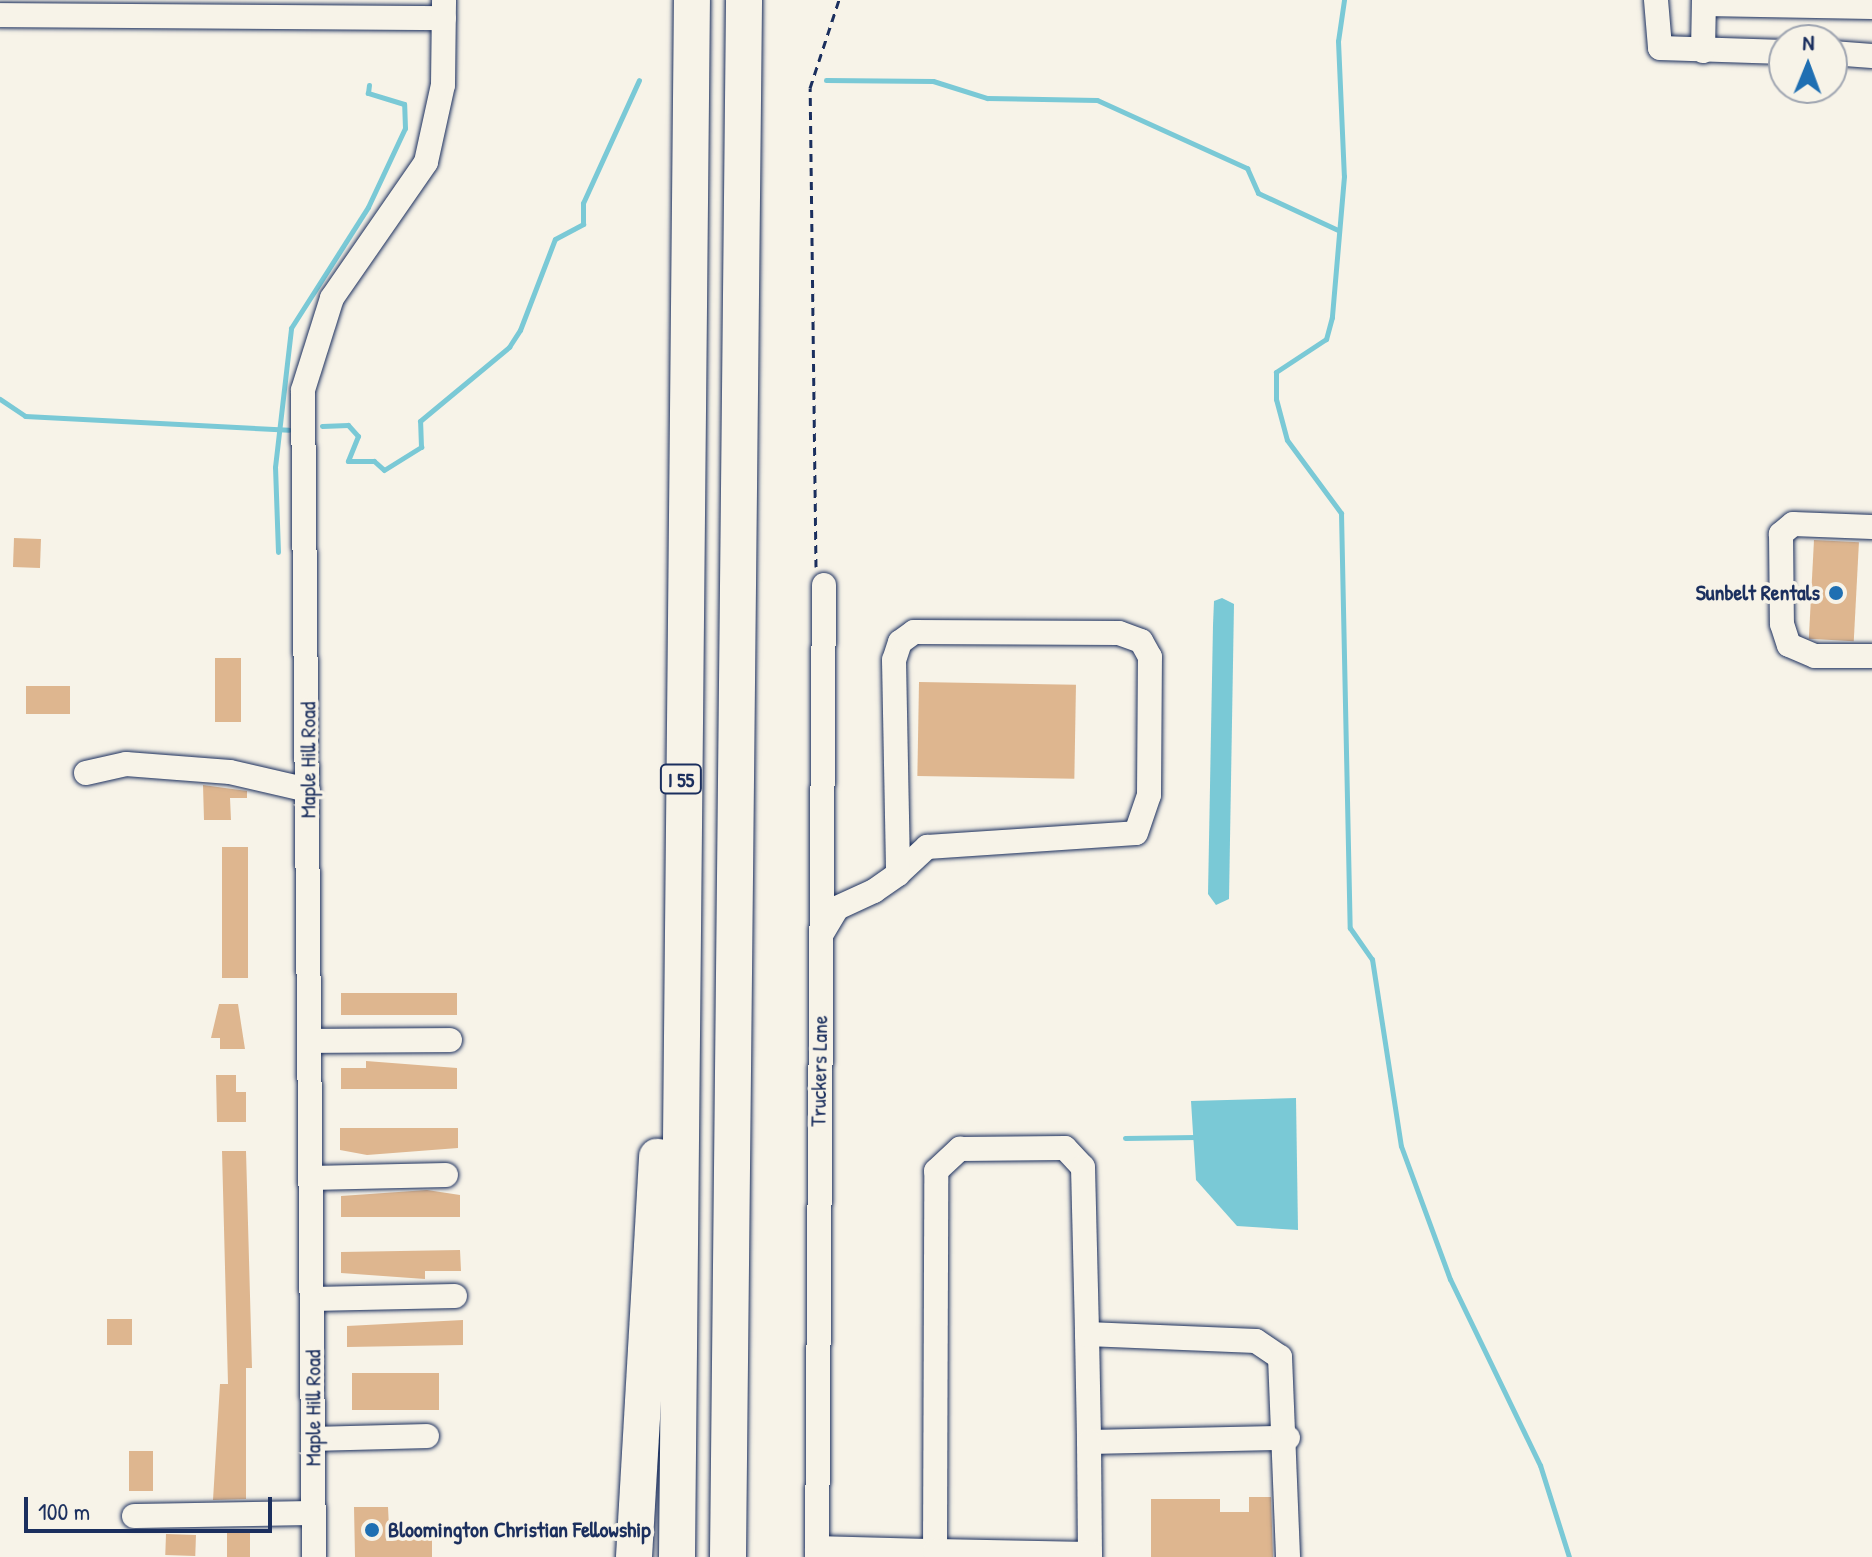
<!DOCTYPE html>
<style>
body{margin:0}
#map{position:relative;width:1872px;height:1557px;overflow:hidden;background:#f7f3e8;font-family:"Patrick Hand",sans-serif}
div>[style]{position:absolute}
[style*='--x']{left:calc(var(--x)*1px);top:calc(var(--y)*1px);width:calc(var(--w)*1px);rotate:calc(var(--a)*1deg)}
.water>*{inset:0;background:#7ac9d6}
.stream>*{height:5px;margin:-2.5px;padding:0 2.5px;transform-origin:2.5px;border-radius:2.5px;background:#7ac9d6}
.building>*{inset:0;background:#deb68f;transform-origin:0 0}
.path>*{height:3px;margin-top:-1.5px;transform-origin:0;background:repeating-linear-gradient(90deg,#1b2f5e 0 8px,transparent 0 14px)}
.roads{filter:drop-shadow(0 0 2px #1b2f5e) drop-shadow(0 0 2px #1b2f5e)}
.minor>*{height:24px;margin:-12px;padding:0 12px;transform-origin:12px;border-radius:12px;background:#f7f3e8}
.highway>*{height:36px;margin:-18px;padding:0 18px;transform-origin:18px;border-radius:18px;background:#f7f3e8}
.dots>*{width:22px;height:22px;translate:-50% -50%;box-sizing:border-box;border:4px solid #f7f3e8;border-radius:50%}
span{translate:-50% -50%;white-space:nowrap;text-align:center;line-height:1.15;-webkit-text-stroke:7px #f7f3e8;paint-order:stroke}
.shield-label span{padding:2px 6px;background:#f7f3e8;border:2px solid;border-radius:6px;-webkit-text-stroke-width:0}
.shield-label{font-size:20px;color:#1b2f5e;font-weight:700}
.poi-label{font-size:22px;color:#1b2f5e;font-weight:700}
.right{translate:-100% -50%;text-align:right}
.left{translate:0 -50%;text-align:left}
.street-label{font-size:22px;color:#1b2f5e}
.north{position:absolute;left:1768px;top:24px;width:80px;height:80px;box-sizing:border-box;background:#f7f3e8;border:2px solid #9fa5b1;border-radius:50%;rotate:1deg;font-size:22px;font-weight:700;line-height:32px;text-align:center;color:#1b2f5e}
.north::after{content:'';display:block;margin:auto;width:28px;height:36px;background:#1f6fb2;clip-path:polygon(50% 0,100% 100%,50% 72%,0 100%)}
.scale{position:absolute;left:24px;top:1497px;width:248px;height:36px;box-sizing:border-box;border:4px solid #1b2f5e;border-top:0;padding-left:10px;font-size:24px;line-height:28px;white-space:nowrap;color:#1b2f5e;-webkit-text-stroke:6px #f7f3e8;paint-order:stroke}
</style>
<div id="map">
<div class="water">
<i style="clip-path:polygon(1222px 598px,1234px 604px,1229px 899px,1216px 905px,1208px 894px,1213px 625px,1214px 601px)"></i>
<i style="clip-path:polygon(1296px 1098px,1298px 1230px,1237px 1226px,1196px 1180px,1191px 1101px)"></i>
</div>
<div class="stream">
<i style="--x:1344;--y:0;--w:41;--a:98.3"></i>
<i style="--x:1338;--y:41;--w:135;--a:87.5"></i>
<i style="--x:1344;--y:176;--w:142;--a:94.9"></i>
<i style="--x:1332;--y:317;--w:23;--a:105"></i>
<i style="--x:1326;--y:339;--w:60;--a:146.6"></i>
<i style="--x:1276;--y:372;--w:27;--a:90"></i>
<i style="--x:1276;--y:399;--w:42;--a:75"></i>
<i style="--x:1287;--y:440;--w:91;--a:53.5"></i>
<i style="--x:1341;--y:513;--w:415;--a:88.8"></i>
<i style="--x:1350;--y:928;--w:38;--a:55"></i>
<i style="--x:1372;--y:959;--w:189;--a:81.2"></i>
<i style="--x:1401;--y:1146;--w:142;--a:69.8"></i>
<i style="--x:1450;--y:1279;--w:207;--a:64.2"></i>
<i style="--x:1540;--y:1465;--w:96;--a:72.5"></i>
<i style="--x:826;--y:80;--w:107;--a:0.5"></i>
<i style="--x:933;--y:81;--w:57;--a:17.5"></i>
<i style="--x:987;--y:98;--w:110;--a:1"></i>
<i style="--x:1097;--y:100;--w:165;--a:24.4"></i>
<i style="--x:1247;--y:168;--w:27;--a:66"></i>
<i style="--x:1258;--y:193;--w:88;--a:24.8"></i>
<i style="--x:0;--y:399;--w:30;--a:34"></i>
<i style="--x:25;--y:416;--w:264;--a:3"></i>
<i style="--x:322;--y:426;--w:26;--a:-2"></i>
<i style="--x:348;--y:425;--w:15;--a:48"></i>
<i style="--x:358;--y:436;--w:27;--a:112"></i>
<i style="--x:348;--y:461;--w:26;--a:0"></i>
<i style="--x:374;--y:461;--w:13;--a:42"></i>
<i style="--x:384;--y:470;--w:44;--a:-31.9"></i>
<i style="--x:421;--y:447;--w:26;--a:-92"></i>
<i style="--x:420;--y:421;--w:116;--a:-39.7"></i>
<i style="--x:509;--y:347;--w:20;--a:-57"></i>
<i style="--x:520;--y:330;--w:97;--a:-69"></i>
<i style="--x:555;--y:239;--w:32;--a:-28"></i>
<i style="--x:583;--y:224;--w:21;--a:-90"></i>
<i style="--x:583;--y:203;--w:135;--a:-65.5"></i>
<i style="--x:278;--y:552;--w:85;--a:-92"></i>
<i style="--x:275;--y:467;--w:140;--a:-83.4"></i>
<i style="--x:291;--y:328;--w:143;--a:-57.5"></i>
<i style="--x:368;--y:207;--w:87;--a:-64.9"></i>
<i style="--x:405;--y:128;--w:24;--a:-92"></i>
<i style="--x:404;--y:104;--w:38;--a:-163"></i>
<i style="--x:368;--y:93;--w:8;--a:-83"></i>
<i style="--x:1125;--y:1138;--w:71;--a:-0.8"></i>
</div>
<div class="building">
<i style="left:14px;top:538px;width:27px;height:29px;rotate:2deg"></i>
<i style="left:1814px;top:540px;width:45px;height:99px;rotate:3deg"></i>
<i style="left:215px;top:658px;width:26px;height:64px"></i>
<i style="left:919px;top:682px;width:157px;height:94px;rotate:1deg"></i>
<i style="left:26px;top:686px;width:44px;height:28px"></i>
<i style="clip-path:polygon(203px 785px,247px 791px,247px 798px,230px 798px,231px 820px,204px 820px)"></i>
<i style="left:222px;top:847px;width:26px;height:131px"></i>
<i style="left:341px;top:993px;width:116px;height:22px"></i>
<i style="clip-path:polygon(219px 1004px,238px 1004px,245px 1049px,220px 1049px,220px 1038px,211px 1038px)"></i>
<i style="clip-path:polygon(366px 1061px,457px 1068px,457px 1089px,341px 1089px,341px 1068px,366px 1068px)"></i>
<i style="clip-path:polygon(216px 1075px,236px 1075px,236px 1092px,246px 1092px,246px 1122px,217px 1122px)"></i>
<i style="clip-path:polygon(340px 1128px,458px 1128px,458px 1148px,367px 1155px,340px 1150px)"></i>
<i style="clip-path:polygon(222px 1151px,246px 1151px,252px 1368px,246px 1368px,246px 1499px,213px 1500px,220px 1384px,228px 1384px)"></i>
<i style="clip-path:polygon(427px 1190px,460px 1195px,460px 1217px,341px 1217px,341px 1196px)"></i>
<i style="clip-path:polygon(460px 1250px,461px 1271px,425px 1271px,425px 1279px,341px 1273px,341px 1252px)"></i>
<i style="left:107px;top:1319px;width:25px;height:26px"></i>
<i style="clip-path:polygon(463px 1320px,463px 1345px,347px 1347px,347px 1326px)"></i>
<i style="left:352px;top:1373px;width:87px;height:37px"></i>
<i style="left:129px;top:1451px;width:24px;height:40px"></i>
<i style="clip-path:polygon(1249px 1497px,1271px 1497px,1273px 1557px,1151px 1557px,1151px 1499px,1220px 1499px,1220px 1512px,1249px 1512px)"></i>
<i style="clip-path:polygon(354px 1507px,388px 1507px,389px 1527px,432px 1527px,432px 1557px,355px 1557px)"></i>
<i style="clip-path:polygon(227px 1529px,250px 1533px,250px 1557px,227px 1557px)"></i>
<i style="left:166px;top:1534px;width:30px;height:21px;rotate:2deg"></i>
</div>
<div class="path">
<i style="--x:816;--y:567;--w:479;--a:-90.7"></i>
<i style="--x:810;--y:88;--w:93;--a:-71.8"></i>
</div>
<div class="roads">
<div class="minor">
<i style="--x:1656;--y:0;--w:48;--a:85.2"></i>
<i style="--x:1660;--y:48;--w:124;--a:1.8"></i>
<i style="--x:1704;--y:4;--w:168;--a:1"></i>
<i style="--x:0;--y:15;--w:444;--a:0.4"></i>
<i style="--x:1703;--y:51;--w:51;--a:-88.9"></i>
<i style="--x:1832;--y:53;--w:40;--a:4.3"></i>
<i style="--x:1872;--y:527;--w:79;--a:-177.8"></i>
<i style="--x:1793;--y:524;--w:16;--a:140"></i>
<i style="--x:1781;--y:534;--w:90;--a:89.4"></i>
<i style="--x:1782;--y:624;--w:22;--a:72"></i>
<i style="--x:1789;--y:645;--w:28;--a:23"></i>
<i style="--x:1815;--y:656;--w:57;--a:0"></i>
<i style="--x:86;--y:773;--w:41;--a:-12.7"></i>
<i style="--x:126;--y:764;--w:104;--a:4.4"></i>
<i style="--x:230;--y:772;--w:80;--a:13"></i>
<i style="--x:821;--y:935;--w:31;--a:-59"></i>
<i style="--x:837;--y:908;--w:41;--a:-24.7"></i>
<i style="--x:874;--y:891;--w:29;--a:-35"></i>
<i style="--x:898;--y:874;--w:40;--a:-43"></i>
<i style="--x:927;--y:847;--w:209;--a:-3.8"></i>
<i style="--x:1136;--y:833;--w:40;--a:-71.1"></i>
<i style="--x:1149;--y:795;--w:138;--a:-89.6"></i>
<i style="--x:1150;--y:657;--w:18;--a:-119"></i>
<i style="--x:1141;--y:641;--w:23;--a:-160"></i>
<i style="--x:1119;--y:633;--w:205;--a:-179.7"></i>
<i style="--x:914;--y:632;--w:17;--a:144"></i>
<i style="--x:900;--y:642;--w:19;--a:108"></i>
<i style="--x:894;--y:660;--w:214;--a:88.9"></i>
<i style="--x:310;--y:1041;--w:140;--a:-0.4"></i>
<i style="--x:311;--y:1178;--w:135;--a:-1.3"></i>
<i style="--x:312;--y:1299;--w:143;--a:-1.2"></i>
<i style="--x:1087;--y:1334;--w:108;--a:88.9"></i>
<i style="--x:1089;--y:1442;--w:199;--a:-1.2"></i>
<i style="--x:313;--y:1439;--w:114;--a:-1.5"></i>
<i style="--x:1089;--y:1442;--w:115;--a:89.5"></i>
<i style="--x:134;--y:1516;--w:180;--a:-1"></i>
<i style="--x:817;--y:1548;--w:118;--a:1.5"></i>
<i style="--x:935;--y:1551;--w:380;--a:-89.8"></i>
<i style="--x:936;--y:1171;--w:33;--a:-43"></i>
<i style="--x:960;--y:1149;--w:105;--a:-0.5"></i>
<i style="--x:1065;--y:1148;--w:26;--a:47"></i>
<i style="--x:1083;--y:1167;--w:167;--a:88.6"></i>
<i style="--x:1087;--y:1334;--w:169;--a:2.4"></i>
<i style="--x:1256;--y:1341;--w:29;--a:34"></i>
<i style="--x:1280;--y:1357;--w:200;--a:87.7"></i>
<i style="--x:935;--y:1551;--w:155;--a:1.1"></i>
<i style="--x:314;--y:1557;--w:1167;--a:-90.54"></i>
<i style="--x:303;--y:390;--w:96;--a:-72.5"></i>
<i style="--x:332;--y:298;--w:165;--a:-55.3"></i>
<i style="--x:426;--y:162;--w:79;--a:-77.6"></i>
<i style="--x:443;--y:85;--w:85;--a:-89.3"></i>
<i style="--x:817;--y:1557;--w:972;--a:-89.59"></i>
</div>
<div class="highway">
<i style="--x:634;--y:1557;--w:401;--a:-86.7"></i>
<i style="--x:677;--y:1557;--w:1557;--a:-89.45"></i>
<i style="--x:728;--y:1557;--w:1557;--a:-89.41"></i>
</div>
</div>
<div class="dots">
<i style="left:1836px;top:593px;background:#1f6fb2"></i>
<i style="left:372px;top:1530px;background:#1f6fb2"></i>
</div>
<div class="shield-label">
<span style="left:681px;top:779px">I 55</span>
</div>
<div class="poi-label">
<span class="right" style="left:1820px;top:593px">Sunbelt Rentals</span>
<span class="left" style="left:388px;top:1530px">Bloomington Christian Fellowship</span>
</div>
<div class="street-label">
<span style="left:308px;top:760px;rotate:-90deg">Maple Hill Road</span>
<span style="left:819px;top:1071px;rotate:-89deg">Truckers Lane</span>
<span style="left:313px;top:1408px;rotate:-90deg">Maple Hill Road</span>
</div>
<div class="north">N</div>
<div class="scale">100 m</div>
</div>
